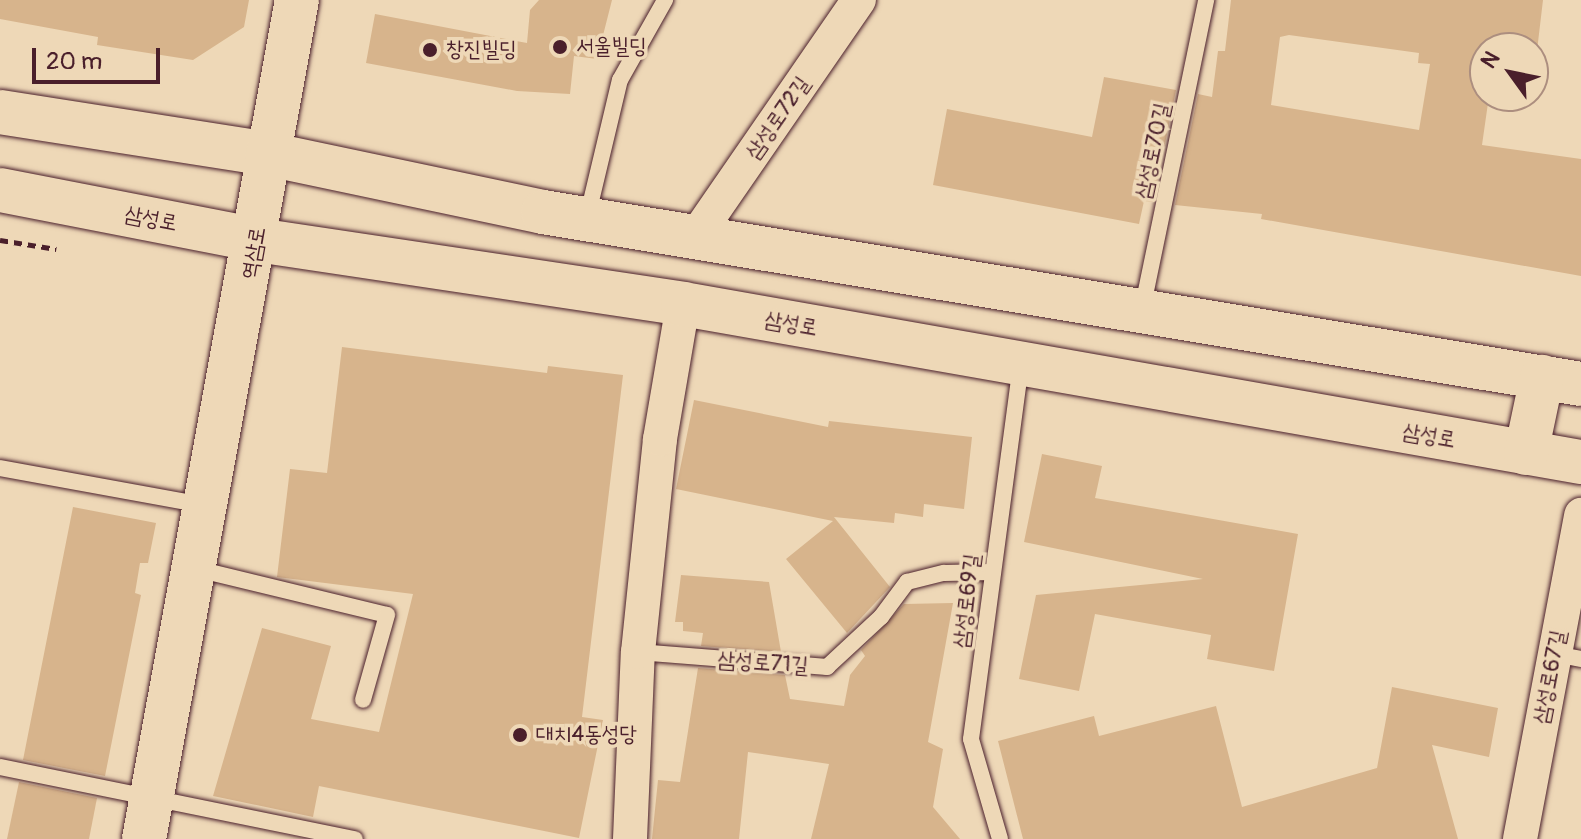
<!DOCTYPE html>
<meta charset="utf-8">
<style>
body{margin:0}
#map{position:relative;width:1581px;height:839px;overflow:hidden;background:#eed8b7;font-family:Pangolin,"Poor Story",sans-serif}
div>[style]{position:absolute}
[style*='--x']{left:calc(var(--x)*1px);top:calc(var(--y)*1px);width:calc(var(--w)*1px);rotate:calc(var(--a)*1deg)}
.building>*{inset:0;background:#d7b48c}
.path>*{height:5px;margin-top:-2.5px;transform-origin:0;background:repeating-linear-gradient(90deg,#4a1f2b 0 8px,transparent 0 14px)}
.roads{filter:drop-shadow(0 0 2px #4a1f2b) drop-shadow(0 0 2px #4a1f2b)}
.lane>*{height:16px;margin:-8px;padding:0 8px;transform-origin:8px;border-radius:8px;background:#eed8b7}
.street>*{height:34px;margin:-17px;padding:0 17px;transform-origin:17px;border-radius:17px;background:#eed8b7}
.secondary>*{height:44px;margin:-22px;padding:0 22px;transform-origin:22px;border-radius:22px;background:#eed8b7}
.dots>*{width:22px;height:22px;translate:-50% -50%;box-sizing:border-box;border:4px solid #eed8b7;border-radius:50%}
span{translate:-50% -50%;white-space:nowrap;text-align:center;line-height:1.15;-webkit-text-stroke:7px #eed8b7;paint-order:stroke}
.poi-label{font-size:22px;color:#4a1f2b}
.left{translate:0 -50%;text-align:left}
.street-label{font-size:22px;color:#4a1f2b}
.north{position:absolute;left:1469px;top:32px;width:80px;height:80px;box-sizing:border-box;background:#eed8b7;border:2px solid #ac8e7f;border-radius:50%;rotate:303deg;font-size:22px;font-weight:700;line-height:32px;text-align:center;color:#4a1f2b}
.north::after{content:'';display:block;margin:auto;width:28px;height:36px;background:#4a1f2b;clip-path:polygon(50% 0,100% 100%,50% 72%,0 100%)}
.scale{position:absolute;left:32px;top:48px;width:128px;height:36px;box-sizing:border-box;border:4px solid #4a1f2b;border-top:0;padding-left:10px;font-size:24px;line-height:28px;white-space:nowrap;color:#4a1f2b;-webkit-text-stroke:6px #eed8b7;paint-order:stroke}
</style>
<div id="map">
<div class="building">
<i style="clip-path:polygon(0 0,249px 0,244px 27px,193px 60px,97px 45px,98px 37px,0 19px)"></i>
<i style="clip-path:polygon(539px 0,612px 0,597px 59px,574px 56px,570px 94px,517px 91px,366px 63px,375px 14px,527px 43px,530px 10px)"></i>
<i style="clip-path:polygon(evenodd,1231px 0,1543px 0,1534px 76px,1533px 48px,1485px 48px,1485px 96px,1489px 96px,1482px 145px,1581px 159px,1581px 276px,1261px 219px,1262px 214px,1175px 205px,1198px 94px,1212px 97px,1218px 51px,1225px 51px,1231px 0,1289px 35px,1419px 53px,1418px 63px,1430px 64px,1419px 130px,1271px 105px,1280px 37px,1289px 35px)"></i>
<i style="clip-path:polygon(1104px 77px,1176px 90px,1153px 202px,1144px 201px,1139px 224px,933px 185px,947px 109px,1092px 137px)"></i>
<i style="clip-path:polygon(342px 347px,547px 373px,548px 366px,623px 375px,582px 717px,603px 720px,579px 838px,319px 786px,313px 817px,213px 796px,262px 628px,331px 646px,311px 719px,379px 732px,413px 594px,277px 577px,290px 469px,327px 473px)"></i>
<i style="clip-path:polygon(694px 400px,828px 427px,829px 421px,972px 437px,964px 509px,924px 504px,923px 517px,895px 513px,894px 523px,834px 517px,890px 587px,847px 633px,786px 559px,833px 521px,676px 489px)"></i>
<i style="clip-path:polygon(1042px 454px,1102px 466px,1095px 498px,1298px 534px,1274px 671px,1207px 659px,1211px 635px,1095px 614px,1079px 691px,1019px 679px,1036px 595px,1203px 579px,1024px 542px)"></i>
<i style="clip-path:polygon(73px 507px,156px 523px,148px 563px,140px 563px,135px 593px,141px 595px,105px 776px,23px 760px)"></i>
<i style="clip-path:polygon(681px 575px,769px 582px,781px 652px,701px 646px,703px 633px,683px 631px,683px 622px,675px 622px)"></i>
<i style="clip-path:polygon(953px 603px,928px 742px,943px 749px,933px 807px,960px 839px,811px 839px,829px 764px,748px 752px,739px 839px,652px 839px,658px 780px,680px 782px,698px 668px,785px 675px,790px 699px,844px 706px,850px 675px,865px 656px,861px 650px,904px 604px)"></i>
<i style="clip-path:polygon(1392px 687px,1498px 708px,1489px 757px,1432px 745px,1458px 839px,1023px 839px,998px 741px,1094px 716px,1099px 736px,1216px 706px,1242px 807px,1377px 768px)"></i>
<i style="clip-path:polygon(19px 782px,97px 798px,89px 839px,7px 839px)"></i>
</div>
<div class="path">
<i style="--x:0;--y:240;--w:57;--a:9.1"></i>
</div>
<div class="roads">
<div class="lane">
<i style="--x:587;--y:218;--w:142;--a:-76.6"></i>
<i style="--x:620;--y:80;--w:92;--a:-60.6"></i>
<i style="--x:1142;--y:310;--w:317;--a:-78.3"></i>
<i style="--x:0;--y:468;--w:206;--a:10.3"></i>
<i style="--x:197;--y:569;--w:195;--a:13.6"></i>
<i style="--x:387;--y:615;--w:88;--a:105.8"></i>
<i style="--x:638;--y:652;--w:190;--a:4.5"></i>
<i style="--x:827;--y:667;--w:74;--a:-42.8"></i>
<i style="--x:881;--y:617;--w:44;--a:-53.4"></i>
<i style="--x:907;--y:582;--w:38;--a:-14"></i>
<i style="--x:944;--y:573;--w:49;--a:-1.2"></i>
<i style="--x:1555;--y:654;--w:26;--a:11"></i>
<i style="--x:0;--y:767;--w:362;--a:11.5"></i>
<i style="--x:1000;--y:839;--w:104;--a:-106.2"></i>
<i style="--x:971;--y:739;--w:376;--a:-82.4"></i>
</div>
<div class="street">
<i style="--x:696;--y:236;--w:287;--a:-55.4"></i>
<i style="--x:630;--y:839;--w:187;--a:-87.6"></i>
<i style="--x:638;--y:652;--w:214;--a:-84.1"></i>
<i style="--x:660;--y:439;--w:137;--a:-80.3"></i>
<i style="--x:1520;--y:839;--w:330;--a:-79.3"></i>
</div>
<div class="secondary">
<i style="--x:0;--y:112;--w:271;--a:8.9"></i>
<i style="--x:268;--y:154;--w:281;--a:11.9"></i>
<i style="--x:543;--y:212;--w:1052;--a:9.41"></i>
<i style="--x:0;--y:190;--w:262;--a:11"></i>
<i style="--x:257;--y:240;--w:431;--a:8.5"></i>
<i style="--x:683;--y:304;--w:912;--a:9.98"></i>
<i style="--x:1526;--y:453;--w:78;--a:-78.1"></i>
<i style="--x:144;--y:839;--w:853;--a:-79.67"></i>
</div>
</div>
<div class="dots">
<i style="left:560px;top:47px;background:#4a1f2b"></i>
<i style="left:430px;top:50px;background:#4a1f2b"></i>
<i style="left:520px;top:735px;background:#4a1f2b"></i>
</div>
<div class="poi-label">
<span class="left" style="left:576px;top:47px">서울빌딩</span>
<span class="left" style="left:446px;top:50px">창진빌딩</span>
<span class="left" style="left:536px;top:735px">대치4동성당</span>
</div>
<div class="street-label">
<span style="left:778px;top:118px;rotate:-55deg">삼성로72길</span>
<span style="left:1153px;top:151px;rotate:-78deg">삼성로70길</span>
<span style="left:151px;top:219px;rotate:11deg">삼성로</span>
<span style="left:254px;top:253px;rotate:-80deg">역삼로</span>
<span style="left:791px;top:324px;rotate:10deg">삼성로</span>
<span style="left:1429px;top:436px;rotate:10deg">삼성로</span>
<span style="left:967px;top:601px;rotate:-83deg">삼성로69길</span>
<span style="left:763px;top:663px;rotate:4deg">삼성로71길</span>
<span style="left:1550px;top:677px;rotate:-79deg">삼성로67길</span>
</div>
<div class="north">N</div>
<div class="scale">20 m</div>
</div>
